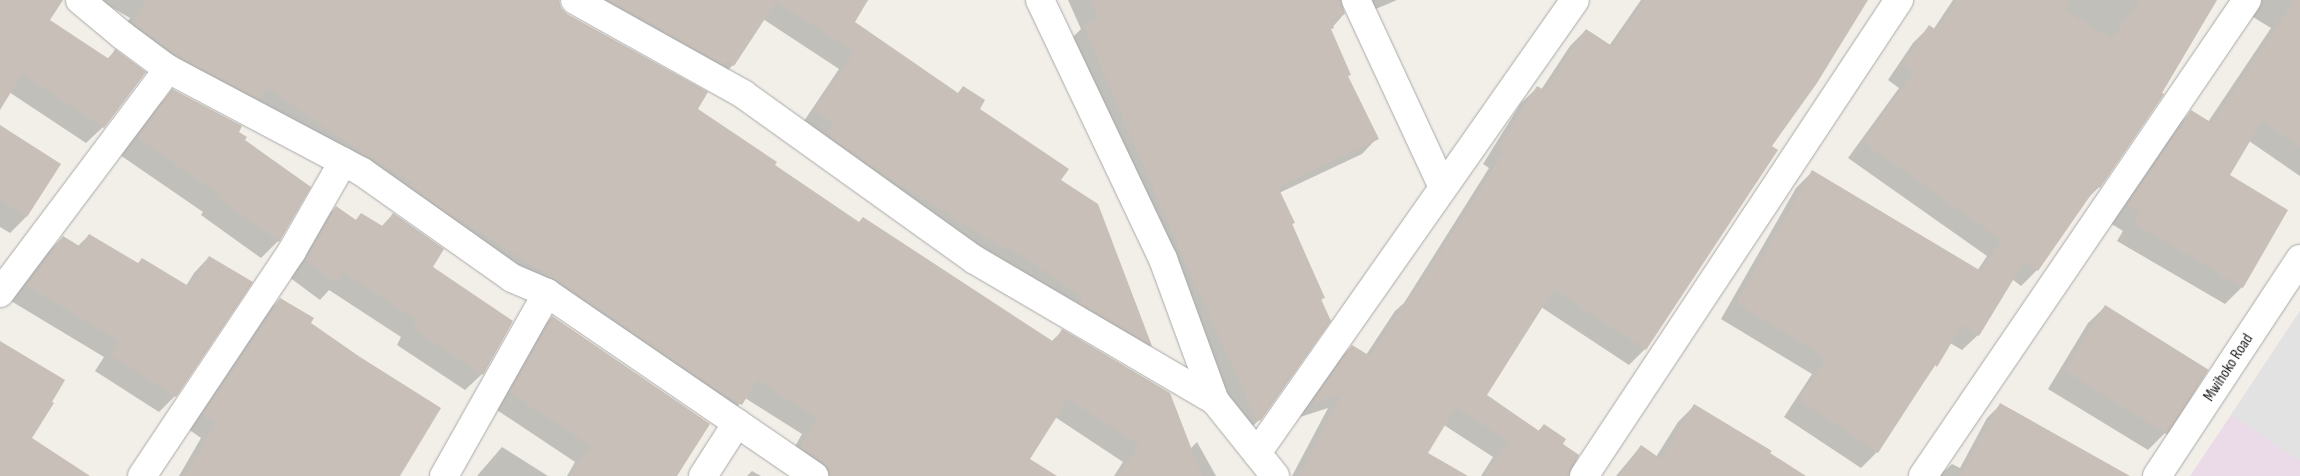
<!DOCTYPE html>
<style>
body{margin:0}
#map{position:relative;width:2300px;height:476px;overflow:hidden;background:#f2efe9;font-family:"Sofia Sans Condensed",sans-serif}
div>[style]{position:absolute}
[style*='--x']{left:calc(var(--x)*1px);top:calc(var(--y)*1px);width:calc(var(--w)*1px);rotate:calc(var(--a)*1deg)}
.industrial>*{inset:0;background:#ebdbe8}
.parking>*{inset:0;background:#e2e2e2}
.shadow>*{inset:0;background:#0003}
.building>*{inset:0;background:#c7bfb8;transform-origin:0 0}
.roads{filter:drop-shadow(0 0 1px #a9a9a9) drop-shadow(0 0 1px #a9a9a9)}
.minor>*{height:28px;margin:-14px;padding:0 14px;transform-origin:14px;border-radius:14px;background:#fff}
.tertiary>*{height:28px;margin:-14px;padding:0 14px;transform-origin:14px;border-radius:14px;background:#fff}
span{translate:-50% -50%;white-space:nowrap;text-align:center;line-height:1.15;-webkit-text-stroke:5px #fff;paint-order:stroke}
.street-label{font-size:16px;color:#222}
</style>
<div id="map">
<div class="industrial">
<i style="clip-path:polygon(2300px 311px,2300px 476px,2190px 476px,2231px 415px)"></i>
</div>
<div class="parking">
<i style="clip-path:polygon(2300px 311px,2300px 461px,2231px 415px)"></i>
</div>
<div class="shadow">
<i style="clip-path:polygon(0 0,47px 0,48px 21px,107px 59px,115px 51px,103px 127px,86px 143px,9px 92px,0 107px)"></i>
<i style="clip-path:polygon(99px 0,868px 0,853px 22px,957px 94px,963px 88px,978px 110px,1060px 180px,1097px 205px,1151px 346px,1135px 361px,800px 127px,839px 69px,763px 19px,733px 65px,717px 81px,566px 2px,558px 0,561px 9px,567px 15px,773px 165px,858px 223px,1051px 342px,1062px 331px,1190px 449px,1197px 442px,1216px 476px,1114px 476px,1123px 462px,1055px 417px,1028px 459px,1054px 476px,800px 476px,785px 464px,802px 434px,745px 398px,725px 420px,394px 203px,117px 39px,130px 18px)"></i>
<i style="clip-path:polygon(1068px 0,1340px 0,1344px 14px,1330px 30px,1349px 75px,1347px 77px,1377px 138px,1362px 154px,1279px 193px,1323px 297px,1260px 419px,1244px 435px,1069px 41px,1081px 29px)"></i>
<i style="clip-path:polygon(1344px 0,1397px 0,1359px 16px)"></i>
<i style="clip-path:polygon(1641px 0,1867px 0,1770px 147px,1645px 349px,1629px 365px,1541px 307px,1485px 396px,1538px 431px,1544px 425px,1561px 444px,1567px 476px,1481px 476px,1493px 457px,1444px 425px,1426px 454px,1465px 476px,1292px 476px,1328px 408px,1297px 418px,1336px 362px,1352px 346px,1366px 355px,1395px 311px,1404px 303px,1489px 168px,1483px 164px,1521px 103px,1537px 88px,1541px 90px,1570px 46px,1586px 30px,1609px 46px)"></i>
<i style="clip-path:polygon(1953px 0,2215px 0,2099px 187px,2083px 203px,2037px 270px,2021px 286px,2012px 279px,1978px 335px,1962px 350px,1950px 343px,1877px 452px,1861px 468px,1784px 417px,1812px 374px,1721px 319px,1796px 188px,1812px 172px,1977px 271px,1987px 256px,1848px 158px,1899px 88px,1888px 80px,1913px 43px,1929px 27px,1933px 30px)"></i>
<i style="clip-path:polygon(2256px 0,2300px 0,2300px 176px,2249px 141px,2229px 176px,2242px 287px,2225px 304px,2117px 241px,2123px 231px,2110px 223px,2174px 129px,2191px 112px,2208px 122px,2271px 28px,2248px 14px)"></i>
<i style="clip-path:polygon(173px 91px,237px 132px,244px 140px,278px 241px,261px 258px,201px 215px,203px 212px,120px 155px,155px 108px)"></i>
<i style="clip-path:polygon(0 126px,26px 217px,10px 233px,0 227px)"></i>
<i style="clip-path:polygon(336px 207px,355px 221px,361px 214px,381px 227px,393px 214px,431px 268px,482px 374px,465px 390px,397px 345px,401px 337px,329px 290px,320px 300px,289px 277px,319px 224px)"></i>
<i style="clip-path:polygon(89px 235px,137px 264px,186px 286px,194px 273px,209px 257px,175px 396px,159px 412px,95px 371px,104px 357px,11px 301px,47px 253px,63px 237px,78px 246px)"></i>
<i style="clip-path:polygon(280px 299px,309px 324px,398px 476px,179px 476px,201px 438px,188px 429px,264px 315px)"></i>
<i style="clip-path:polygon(2106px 306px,2165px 433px,2148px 450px,2048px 389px,2088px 323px)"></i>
<i style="clip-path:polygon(552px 317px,675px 476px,567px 476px,575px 462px,494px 408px,536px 333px)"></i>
<i style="clip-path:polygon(2000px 405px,2116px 476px,1939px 476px,1952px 464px,1960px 468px,1987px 418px)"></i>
<i style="clip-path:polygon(1694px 406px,1768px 454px,1800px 476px,1616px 476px,1641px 446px,1656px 457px,1678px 422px)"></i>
<i style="clip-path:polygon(502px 447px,548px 476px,477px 476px)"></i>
<i style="clip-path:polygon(752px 471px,761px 476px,747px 476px)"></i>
</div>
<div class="building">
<i style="clip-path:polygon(0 0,63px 0,50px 20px,109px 59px,115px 49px,146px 72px,104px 128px,22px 74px,0 110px)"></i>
<i style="clip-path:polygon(146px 0,559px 0,561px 8px,567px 14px,708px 92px,698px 109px,777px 162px,775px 165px,859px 222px,863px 217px,1054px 342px,1062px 329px,1170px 393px,1202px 476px,1118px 476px,1139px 445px,1068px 399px,1030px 459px,1057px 476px,829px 476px,823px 463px,800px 448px,817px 418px,757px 380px,742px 405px,727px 397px,567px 287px,462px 221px,461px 223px,410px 186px,412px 182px,361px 152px,267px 88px,259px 100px,176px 56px,132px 23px)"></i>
<i style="clip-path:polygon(607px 0,868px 0,855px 22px,958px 93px,963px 86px,985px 100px,980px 109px,1069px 169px,1061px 180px,1098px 204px,1152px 346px,1078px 303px,1082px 297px,1008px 247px,1006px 250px,886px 176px,826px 134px,833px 123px,815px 110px,854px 52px,776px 2px,734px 66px,727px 62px,725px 66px)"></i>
<i style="clip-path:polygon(1090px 0,1341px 0,1345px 14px,1331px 20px,1334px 28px,1331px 29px,1351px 75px,1348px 76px,1379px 139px,1278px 187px,1295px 223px,1292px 224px,1325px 298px,1321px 299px,1331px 321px,1261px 420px,1257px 421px,1185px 262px,1083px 25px,1098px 19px)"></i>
<i style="clip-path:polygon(1645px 0,1868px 0,1817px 83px,1772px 146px,1778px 150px,1646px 350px,1554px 289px,1487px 395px,1539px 431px,1544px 424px,1566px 439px,1563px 444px,1579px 455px,1569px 476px,1484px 476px,1508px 441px,1456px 407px,1428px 453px,1468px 476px,1299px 476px,1342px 394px,1310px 404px,1352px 345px,1370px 356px,1411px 293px,1413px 295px,1504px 152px,1498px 148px,1537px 86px,1544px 90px,1586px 29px,1612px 46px)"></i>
<i style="clip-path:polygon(1957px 0,2070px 0,2064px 10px,2112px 38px,2140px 0,2217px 0,2162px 93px,2164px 94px,2100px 188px,2097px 186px,2038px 271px,2024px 262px,1979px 336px,1962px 325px,1937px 367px,1935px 365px,1878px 453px,1799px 400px,1826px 358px,1736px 303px,1812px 170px,1981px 271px,2001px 240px,1863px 142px,1914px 72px,1903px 64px,1929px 25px,1936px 30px)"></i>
<i style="clip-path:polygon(2294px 0,2300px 0,2300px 147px,2262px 121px,2230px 175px,2288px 210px,2243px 288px,2134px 223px,2140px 213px,2127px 205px,2191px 110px,2212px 123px)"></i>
<i style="clip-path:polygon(172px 89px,242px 126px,239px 132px,247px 137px,245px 140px,311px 187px,279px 242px,217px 197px,219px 194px,136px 137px)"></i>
<i style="clip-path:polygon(0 125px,61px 164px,27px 217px,0 200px)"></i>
<i style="clip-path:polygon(336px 206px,356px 220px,361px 213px,384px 227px,393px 213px,444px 249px,433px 267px,513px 321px,483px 375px,412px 328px,417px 320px,344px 273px,337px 284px,305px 260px)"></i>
<i style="clip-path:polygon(89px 234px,138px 263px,142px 258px,190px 287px,209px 256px,253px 282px,176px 397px,110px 355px,119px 341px,26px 285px,63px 236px,81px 247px)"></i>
<i style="clip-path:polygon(280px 298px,314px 318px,311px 323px,360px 357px,441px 408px,400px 476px,184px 476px,216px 422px,202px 414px)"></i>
<i style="left:2105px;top:305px;width:122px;height:77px;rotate:32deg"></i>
<i style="clip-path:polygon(552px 316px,710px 424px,677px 476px,571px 476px,591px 446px,509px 392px)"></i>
<i style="clip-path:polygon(0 341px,65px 380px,52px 402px,54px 403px,32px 438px,90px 476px,0 476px)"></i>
<i style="clip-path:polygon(2000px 403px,2130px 476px,1960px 476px)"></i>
<i style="clip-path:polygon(1694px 404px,1772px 451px,1770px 453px,1806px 476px,1619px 476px,1641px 445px,1661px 459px)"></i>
</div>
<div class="roads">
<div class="minor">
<i style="--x:80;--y:0;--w:55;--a:39.8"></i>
<i style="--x:122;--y:35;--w:57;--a:36.5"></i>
<i style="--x:168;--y:69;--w:218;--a:27.9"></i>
<i style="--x:361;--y:171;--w:185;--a:35.3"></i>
<i style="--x:512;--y:278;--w:38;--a:23"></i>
<i style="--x:547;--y:293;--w:324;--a:34.4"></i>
<i style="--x:575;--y:0;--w:193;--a:29.2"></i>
<i style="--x:743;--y:94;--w:285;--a:35.6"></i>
<i style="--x:975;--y:260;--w:278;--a:30.4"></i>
<i style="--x:1040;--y:0;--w:287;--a:64.6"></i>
<i style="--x:1163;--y:259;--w:151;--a:69.9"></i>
<i style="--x:1215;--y:401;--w:96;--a:51.3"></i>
<i style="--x:1356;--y:0;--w:206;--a:65.1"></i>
<i style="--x:0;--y:293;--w:280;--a:-53.1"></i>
<i style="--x:1257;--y:453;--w:553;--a:-54.93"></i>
<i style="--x:142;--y:476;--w:270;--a:-56.3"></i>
<i style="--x:292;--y:251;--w:103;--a:-60.2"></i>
<i style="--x:444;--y:476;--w:210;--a:-60.6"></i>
<i style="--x:703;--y:476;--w:63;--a:-57.3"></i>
<i style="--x:1584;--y:476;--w:571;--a:-56.5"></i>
<i style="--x:1923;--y:476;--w:576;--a:-55.76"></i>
</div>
<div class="tertiary">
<i style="--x:2157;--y:476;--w:260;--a:-56.6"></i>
</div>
</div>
<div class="street-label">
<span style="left:2229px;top:368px;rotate:-57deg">Mwihoko Road</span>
</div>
</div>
